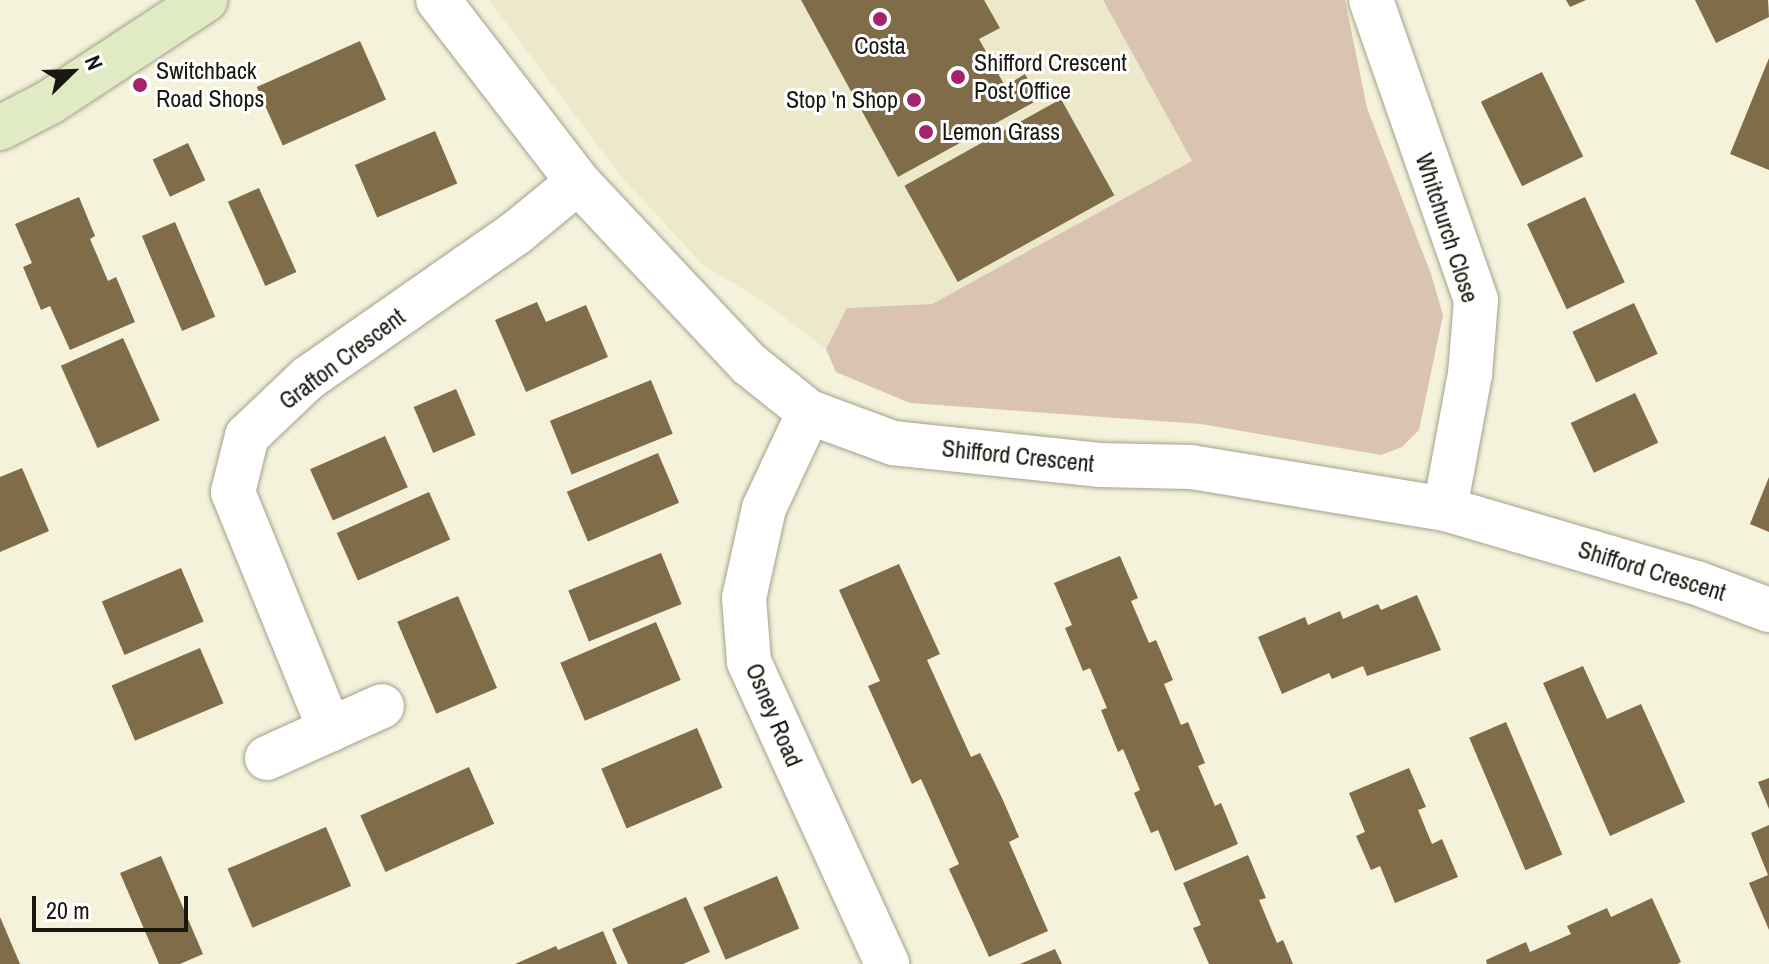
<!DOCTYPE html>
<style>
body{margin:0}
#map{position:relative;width:1769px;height:964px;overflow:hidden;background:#f4f2db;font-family:"Archivo Narrow",sans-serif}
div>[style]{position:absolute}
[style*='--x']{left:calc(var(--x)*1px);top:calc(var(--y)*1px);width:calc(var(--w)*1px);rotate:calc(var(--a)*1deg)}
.built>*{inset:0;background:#ece9ca}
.green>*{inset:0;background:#dac3b1}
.building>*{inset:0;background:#806c49;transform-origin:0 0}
.roads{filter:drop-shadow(0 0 2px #a4a18b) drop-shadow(0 0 2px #a4a18b)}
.minor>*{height:44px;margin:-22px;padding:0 22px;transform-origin:22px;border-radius:22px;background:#fff}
.secondary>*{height:44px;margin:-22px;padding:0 22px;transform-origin:22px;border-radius:22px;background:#e0ebc4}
.dots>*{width:22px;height:22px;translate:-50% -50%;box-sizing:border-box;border:4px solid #fff;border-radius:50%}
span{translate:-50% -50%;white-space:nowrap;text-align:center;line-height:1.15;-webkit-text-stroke:6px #fff;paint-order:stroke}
.poi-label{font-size:24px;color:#191810}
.left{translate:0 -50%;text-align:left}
.right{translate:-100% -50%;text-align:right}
.street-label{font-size:24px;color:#191810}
.north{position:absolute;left:32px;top:32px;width:80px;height:80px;-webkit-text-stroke:6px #fff;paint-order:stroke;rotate:67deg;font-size:22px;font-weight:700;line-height:32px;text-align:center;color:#191810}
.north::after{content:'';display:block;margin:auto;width:28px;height:36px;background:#191810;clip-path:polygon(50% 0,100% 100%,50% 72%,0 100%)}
.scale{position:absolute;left:32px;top:896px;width:156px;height:36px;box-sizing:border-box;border:4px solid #191810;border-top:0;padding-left:10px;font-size:24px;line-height:28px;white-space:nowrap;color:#191810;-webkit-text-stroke:6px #fff;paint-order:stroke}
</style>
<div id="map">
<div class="built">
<i style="clip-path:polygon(489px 0,1103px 0,1192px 161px,932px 304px,848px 308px,826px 349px,757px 297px,704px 266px,620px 175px)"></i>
</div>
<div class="green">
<i style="clip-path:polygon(1103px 0,1345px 0,1367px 108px,1431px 274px,1443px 315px,1419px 430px,1402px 447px,1381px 455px,1201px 424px,910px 403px,836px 372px,826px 349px,847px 308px,932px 304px,1192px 161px)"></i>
</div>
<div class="building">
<i style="clip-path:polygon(801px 0,984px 0,1000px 28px,979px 39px,1005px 86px,1025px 74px,1038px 100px,898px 177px)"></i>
<i style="clip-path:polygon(1566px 0,1586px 0,1570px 7px)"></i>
<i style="clip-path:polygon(1695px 0,1768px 0,1769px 17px,1716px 43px)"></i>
<i style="left:360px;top:41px;width:64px;height:113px;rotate:66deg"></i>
<i style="clip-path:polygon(1769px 58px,1769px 170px,1730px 154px)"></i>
<i style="left:1542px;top:72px;width:94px;height:68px;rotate:64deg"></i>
<i style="left:1061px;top:99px;width:110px;height:179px;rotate:61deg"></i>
<i style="left:435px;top:131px;width:57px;height:87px;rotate:67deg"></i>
<i style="left:188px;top:143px;width:41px;height:39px;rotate:65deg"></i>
<i style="left:259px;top:188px;width:92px;height:34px;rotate:66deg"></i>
<i style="clip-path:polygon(79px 197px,95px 236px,90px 239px,108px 281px,116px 277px,135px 322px,70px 350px,50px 306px,41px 310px,23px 267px,32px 263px,15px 224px)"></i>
<i style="left:1585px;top:197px;width:94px;height:64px;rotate:65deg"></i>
<i style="left:175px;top:222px;width:103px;height:36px;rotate:67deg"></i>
<i style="clip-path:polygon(537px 302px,546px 322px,586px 305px,608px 357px,526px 392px,495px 320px)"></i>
<i style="left:1634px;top:303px;width:56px;height:68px;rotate:65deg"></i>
<i style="left:123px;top:338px;width:90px;height:68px;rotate:66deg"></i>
<i style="left:651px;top:380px;width:58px;height:109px;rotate:68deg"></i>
<i style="left:456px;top:389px;width:50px;height:46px;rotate:67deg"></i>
<i style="left:1635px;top:393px;width:55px;height:71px;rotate:65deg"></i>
<i style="left:385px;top:436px;width:56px;height:82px;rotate:66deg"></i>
<i style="left:658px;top:453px;width:54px;height:99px;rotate:67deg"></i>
<i style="clip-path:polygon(22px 468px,49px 531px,0 552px,0 477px)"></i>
<i style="clip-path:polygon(1769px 477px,1769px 532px,1750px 524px)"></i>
<i style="left:429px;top:492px;width:52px;height:101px;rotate:66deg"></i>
<i style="left:661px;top:553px;width:55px;height:100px;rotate:68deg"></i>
<i style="clip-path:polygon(1120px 556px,1138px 598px,1131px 601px,1149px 643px,1156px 640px,1173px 680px,1164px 684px,1181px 725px,1188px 722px,1205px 763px,1198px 766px,1215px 806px,1221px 803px,1238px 844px,1175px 871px,1158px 830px,1151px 833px,1134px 793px,1140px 790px,1123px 749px,1118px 752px,1101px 710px,1107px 708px,1090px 668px,1083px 671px,1065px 628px,1072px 625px,1054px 583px)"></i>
<i style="clip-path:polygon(899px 564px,940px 654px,927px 660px,971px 757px,980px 753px,1002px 798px,1019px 837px,1009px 842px,1048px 931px,989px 957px,949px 869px,959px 864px,921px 779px,912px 784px,868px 686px,880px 681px,839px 590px)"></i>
<i style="left:181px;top:568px;width:58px;height:86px;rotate:67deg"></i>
<i style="clip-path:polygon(1417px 595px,1441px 650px,1367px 676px,1363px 666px,1332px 679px,1329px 673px,1282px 694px,1258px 637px,1305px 617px,1308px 625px,1340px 611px,1343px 619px,1378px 604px,1381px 610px)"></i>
<i style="left:458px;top:596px;width:100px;height:66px;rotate:67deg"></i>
<i style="left:656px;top:622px;width:63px;height:104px;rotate:67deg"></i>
<i style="left:200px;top:648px;width:60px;height:96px;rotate:67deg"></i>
<i style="clip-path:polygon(1583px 666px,1607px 719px,1641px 704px,1685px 802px,1610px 836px,1543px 683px)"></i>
<i style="left:1506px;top:722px;width:144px;height:40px;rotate:67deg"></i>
<i style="left:697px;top:728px;width:65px;height:104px;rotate:67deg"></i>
<i style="left:469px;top:767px;width:62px;height:119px;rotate:66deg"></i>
<i style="clip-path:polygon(1409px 768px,1426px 807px,1418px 810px,1432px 844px,1442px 839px,1458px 877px,1395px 903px,1380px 866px,1371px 870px,1356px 836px,1365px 832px,1349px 793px)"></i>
<i style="clip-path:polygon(1769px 778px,1769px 809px,1758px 782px)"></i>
<i style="clip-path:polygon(1769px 825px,1769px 930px,1749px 883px,1768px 875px,1751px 833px)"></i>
<i style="left:326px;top:827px;width:64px;height:107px;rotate:67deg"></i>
<i style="clip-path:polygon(1248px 855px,1266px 898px,1259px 900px,1277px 943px,1283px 940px,1293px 964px,1209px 964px,1193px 928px,1201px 925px,1183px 883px)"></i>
<i style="clip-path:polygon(161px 856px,203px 954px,180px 964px,159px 964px,120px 873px)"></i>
<i style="left:777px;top:876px;width:57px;height:80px;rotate:67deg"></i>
<i style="clip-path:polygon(686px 897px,710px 952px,683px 964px,628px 964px,612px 929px)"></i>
<i style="clip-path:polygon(1652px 898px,1681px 962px,1677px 964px,1487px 964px,1486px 960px,1526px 942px,1530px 952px,1571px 934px,1567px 926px,1607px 908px,1611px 917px)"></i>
<i style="clip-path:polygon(0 917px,20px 964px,0 964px)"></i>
<i style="clip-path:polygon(603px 931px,617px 964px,515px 964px,556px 946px,558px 950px)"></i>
<i style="clip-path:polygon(1055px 949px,1062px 964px,1020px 964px)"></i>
</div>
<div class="roads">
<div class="minor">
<i style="--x:438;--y:0;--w:230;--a:52.4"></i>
<i style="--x:578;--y:182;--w:250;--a:46.8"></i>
<i style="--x:749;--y:364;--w:77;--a:38.7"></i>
<i style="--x:809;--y:412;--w:90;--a:20.3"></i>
<i style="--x:893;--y:443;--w:207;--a:6.1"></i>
<i style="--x:1099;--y:465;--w:92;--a:1.2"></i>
<i style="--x:1191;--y:467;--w:257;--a:9.4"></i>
<i style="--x:1445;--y:509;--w:263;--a:16.4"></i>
<i style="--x:1697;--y:583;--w:77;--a:20.6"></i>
<i style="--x:1371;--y:0;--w:318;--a:70.7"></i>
<i style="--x:1476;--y:300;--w:74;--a:94.6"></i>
<i style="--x:1470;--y:374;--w:137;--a:100.5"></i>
<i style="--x:809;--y:412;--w:106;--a:115.1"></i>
<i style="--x:764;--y:508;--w:92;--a:102.5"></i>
<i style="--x:744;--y:598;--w:64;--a:85.5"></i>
<i style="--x:749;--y:662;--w:332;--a:65.4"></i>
<i style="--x:330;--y:730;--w:257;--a:-112.2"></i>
<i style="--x:233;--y:492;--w:58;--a:-76"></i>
<i style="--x:247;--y:436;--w:84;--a:-43.6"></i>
<i style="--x:308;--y:378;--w:254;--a:-34.9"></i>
<i style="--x:516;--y:233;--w:80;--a:-39.4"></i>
<i style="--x:267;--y:758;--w:126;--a:-24.3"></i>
</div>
<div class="secondary">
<i style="--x:0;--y:128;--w:56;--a:-27.5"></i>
<i style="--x:50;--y:102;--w:186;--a:-33.3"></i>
</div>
</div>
<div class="dots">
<i style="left:880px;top:19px;background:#a7216b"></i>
<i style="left:958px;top:77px;background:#a7216b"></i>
<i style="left:140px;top:85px;background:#a7216b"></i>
<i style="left:914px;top:100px;background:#a7216b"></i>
<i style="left:926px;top:132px;background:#a7216b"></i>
</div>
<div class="poi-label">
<span style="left:880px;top:46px">Costa</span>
<span class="left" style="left:974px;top:77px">Shifford Crescent<br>Post Office</span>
<span class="left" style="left:156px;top:85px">Switchback<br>Road Shops</span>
<span class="right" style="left:898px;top:100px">Stop 'n Shop</span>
<span class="left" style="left:942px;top:132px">Lemon Grass</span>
</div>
<div class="street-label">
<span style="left:1447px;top:228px;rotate:72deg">Whitchurch Close</span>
<span style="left:342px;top:359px;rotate:-37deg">Grafton Crescent</span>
<span style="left:1018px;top:456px;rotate:6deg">Shifford Crescent</span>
<span style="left:1652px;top:571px;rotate:17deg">Shifford Crescent</span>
<span style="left:774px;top:715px;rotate:67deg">Osney Road</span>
</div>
<div class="north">N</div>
<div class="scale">20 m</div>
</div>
